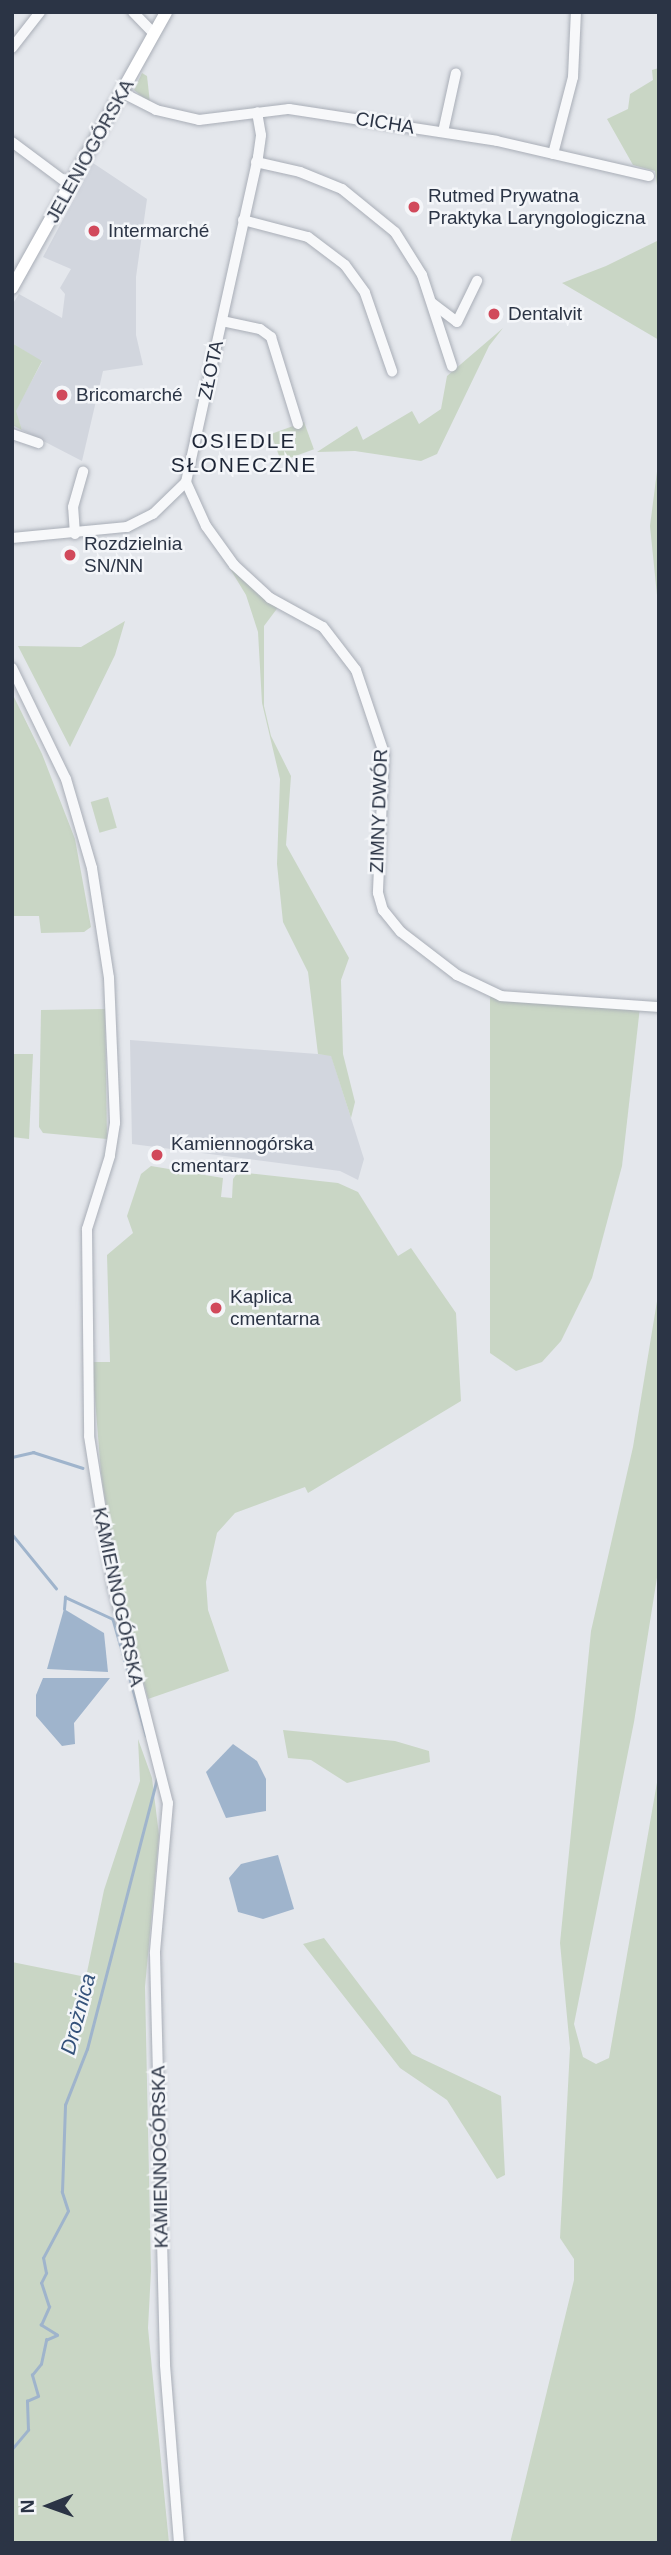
<!DOCTYPE html>
<meta charset="utf-8">
<style>
body{margin:0}
#map{position:relative;width:671px;height:2555px;overflow:hidden;background:#e4e7ec;font-family:Helvetica,sans-serif}
div>[style]{position:absolute}
[style*='--x']{left:calc(var(--x)*1px);top:calc(var(--y)*1px);width:calc(var(--w)*1px);rotate:calc(var(--a)*1deg)}
.built>*{inset:0;background:#d2d6de}
.green>*{inset:0;background:#c9d6c5;transform-origin:0 0}
.water>*{inset:0;background:#9fb4cc}
.stream>*{height:2.5px;margin:-1.25px;padding:0 1.25px;transform-origin:1.25px;border-radius:1.25px;background:#9fb4cc}
.roads{filter:drop-shadow(0 0 2px #a9aeb7) drop-shadow(0 0 2px #a9aeb7)}
.minor>*{height:10px;margin:-5px;padding:0 5px;transform-origin:5px;border-radius:5px;background:#f7f8fa}
.major>*{height:12px;margin:-6px;padding:0 6px;transform-origin:6px;border-radius:6px;background:#fff}
.dots>*{width:19px;height:19px;translate:-50% -50%;box-sizing:border-box;border:4px solid #f4f6f9;border-radius:50%}
span{translate:-50% -50%;white-space:nowrap;text-align:center;line-height:1.15;-webkit-text-stroke:5px #f4f6f9;paint-order:stroke}
.street-label{font-size:19px;color:#2b3445}
.poi-label{font-size:19px;color:#2b3445}
.left{translate:0 -50%;text-align:left}
.neighbourhood-label{font-size:21px;color:#1d2536;letter-spacing:2px}
.water-label{font-size:21px;color:#34527a;font-style:italic}
.frame{position:absolute;inset:0;border:14px solid #2b3445;pointer-events:none}
.north{position:absolute;left:14px;top:2471px;width:70px;height:70px;-webkit-text-stroke:5px #f4f6f9;paint-order:stroke;rotate:269deg;font-size:19px;font-weight:700;line-height:28px;text-align:center;color:#2b3445}
.north::after{content:'';display:block;margin:auto;width:24px;height:32px;background:#2b3445;clip-path:polygon(50% 0,100% 100%,50% 72%,0 100%)}
</style>
<div id="map">
<div class="built">
<i style="clip-path:polygon(93px 163px,147px 199px,136px 277px,136px 335px,143px 365px,103px 371px,82px 461px,22px 430px,15px 411px,42px 362px,12px 343px,12px 305px,19px 294px,62px 318px,65px 294px,60px 288px,71px 269px,43px 257px)"></i>
<i style="clip-path:polygon(130px 1040px,331px 1055px,364px 1159px,358px 1180px,340px 1171px,132px 1144px)"></i>
</div>
<div class="green">
<i style="clip-path:polygon(659px 68px,659px 200px,655px 171px,633px 165px,607px 119px,628px 109px,630px 94px,653px 80px,652px 70px)"></i>
<i style="clip-path:polygon(142px 73px,147px 76px,150px 103px,134px 90px)"></i>
<i style="clip-path:polygon(659px 240px,659px 340px,562px 283px,606px 266px)"></i>
<i style="clip-path:polygon(503px 328px,489px 346px,437px 454px,421px 461px,355px 451px,317px 452px,357px 426px,363px 440px,412px 411px,419px 424px,441px 409px,447px 376px)"></i>
<i style="clip-path:polygon(12px 343px,42px 361px,16px 411px,22px 430px,12px 425px)"></i>
<i style="left:304px;top:422px;width:29px;height:35px;rotate:70deg"></i>
<i style="clip-path:polygon(659px 456px,659px 615px,650px 526px)"></i>
<i style="clip-path:polygon(215px 544px,279px 606px,264px 626px,264px 706px,271px 736px,291px 776px,286px 845px,349px 958px,341px 980px,343px 1054px,355px 1102px,351px 1118px,331px 1056px,318px 1054px,308px 972px,283px 922px,277px 864px,280px 779px,262px 703px,258px 632px,246px 595px)"></i>
<i style="clip-path:polygon(125px 621px,115px 655px,70px 747px,18px 646px,81px 647px)"></i>
<i style="clip-path:polygon(12px 693px,42px 754px,75px 839px,91px 927px,84px 932px,41px 933px,39px 916px,12px 916px)"></i>
<i style="left:108px;top:797px;width:32px;height:18px;rotate:74deg"></i>
<i style="clip-path:polygon(490px 996px,640px 1007px,622px 1166px,592px 1278px,561px 1341px,542px 1362px,516px 1371px,490px 1353px)"></i>
<i style="clip-path:polygon(105px 1009px,107px 1139px,43px 1133px,39px 1127px,41px 1010px)"></i>
<i style="clip-path:polygon(12px 1054px,33px 1054px,29px 1139px,12px 1137px)"></i>
<i style="clip-path:polygon(151px 1166px,223px 1178px,221px 1197px,232px 1198px,233px 1179px,238px 1172px,338px 1183px,358px 1192px,398px 1256px,411px 1248px,456px 1313px,461px 1401px,308px 1493px,305px 1487px,235px 1513px,217px 1533px,206px 1582px,208px 1610px,229px 1671px,148px 1699px,118px 1582px,101px 1473px,92px 1362px,110px 1362px,107px 1255px,133px 1233px,127px 1216px,141px 1174px)"></i>
<i style="clip-path:polygon(659px 1289px,659px 1565px,634px 1722px,574px 2024px,583px 2057px,596px 2064px,609px 2058px,659px 1771px,659px 2543px,510px 2543px,574px 2280px,574px 2259px,560px 2238px,570px 2048px,560px 1943px,591px 1631px,633px 1447px)"></i>
<i style="clip-path:polygon(283px 1730px,395px 1741px,429px 1751px,430px 1762px,347px 1783px,311px 1760px,288px 1758px)"></i>
<i style="clip-path:polygon(138px 1739px,152px 1778px,159px 1835px,145px 1987px,151px 2271px,148px 2328px,169px 2543px,12px 2543px,12px 1962px,86px 1977px,104px 1890px,140px 1781px)"></i>
<i style="clip-path:polygon(324px 1938px,412px 2054px,501px 2096px,505px 2175px,497px 2179px,447px 2100px,400px 2068px,303px 1944px)"></i>
</div>
<div class="water">
<i style="clip-path:polygon(64px 1609px,104px 1633px,108px 1672px,47px 1669px)"></i>
<i style="clip-path:polygon(43px 1678px,110px 1678px,74px 1723px,75px 1744px,62px 1746px,36px 1716px,36px 1695px)"></i>
<i style="clip-path:polygon(233px 1744px,257px 1761px,266px 1779px,266px 1811px,226px 1818px,206px 1772px)"></i>
<i style="clip-path:polygon(278px 1855px,294px 1909px,263px 1919px,238px 1912px,229px 1878px,241px 1864px)"></i>
</div>
<div class="stream">
<i style="--x:12;--y:1457;--w:22;--a:-13"></i>
<i style="--x:33;--y:1452;--w:52;--a:17.7"></i>
<i style="--x:12;--y:1534;--w:70;--a:50.8"></i>
<i style="--x:64;--y:1609;--w:12;--a:-85"></i>
<i style="--x:65;--y:1597;--w:53;--a:24.6"></i>
<i style="--x:113;--y:1619;--w:121;--a:74.1"></i>
<i style="--x:12;--y:2449;--w:25;--a:-50"></i>
<i style="--x:28;--y:2430;--w:29;--a:-92"></i>
<i style="--x:27;--y:2401;--w:12;--a:-24"></i>
<i style="--x:38;--y:2396;--w:22;--a:-106"></i>
<i style="--x:32;--y:2375;--w:14;--a:-51"></i>
<i style="--x:41;--y:2364;--w:25;--a:-78"></i>
<i style="--x:46;--y:2340;--w:12;--a:-24"></i>
<i style="--x:57;--y:2335;--w:19;--a:-148"></i>
<i style="--x:41;--y:2325;--w:20;--a:-66"></i>
<i style="--x:49;--y:2307;--w:25;--a:-108"></i>
<i style="--x:41;--y:2283;--w:11;--a:-63"></i>
<i style="--x:46;--y:2273;--w:15;--a:-101"></i>
<i style="--x:43;--y:2258;--w:53;--a:-62"></i>
<i style="--x:68;--y:2211;--w:20;--a:-108"></i>
<i style="--x:62;--y:2192;--w:87;--a:-88"></i>
<i style="--x:65;--y:2105;--w:60;--a:-68.6"></i>
<i style="--x:87;--y:2049;--w:279;--a:-75.5"></i>
<i style="--x:12;--y:2475;--w:19;--a:90"></i>
</div>
<div class="roads">
<div class="minor">
<i style="--x:133;--y:12;--w:30;--a:46"></i>
<i style="--x:12;--y:48;--w:46;--a:-52.1"></i>
<i style="--x:123;--y:93;--w:37;--a:27"></i>
<i style="--x:156;--y:110;--w:44;--a:13.1"></i>
<i style="--x:199;--y:120;--w:91;--a:-7"></i>
<i style="--x:289;--y:109;--w:210;--a:8.7"></i>
<i style="--x:497;--y:141;--w:156;--a:13"></i>
<i style="--x:443;--y:132;--w:60;--a:-77.6"></i>
<i style="--x:12;--y:142;--w:74;--a:36.7"></i>
<i style="--x:553;--y:154;--w:80;--a:-75.4"></i>
<i style="--x:573;--y:77;--w:65;--a:-87.4"></i>
<i style="--x:256;--y:162;--w:45;--a:12.8"></i>
<i style="--x:300;--y:172;--w:45;--a:22"></i>
<i style="--x:342;--y:189;--w:68;--a:39.1"></i>
<i style="--x:395;--y:232;--w:51;--a:57.9"></i>
<i style="--x:422;--y:275;--w:96;--a:71.8"></i>
<i style="--x:243;--y:220;--w:67;--a:14.7"></i>
<i style="--x:308;--y:237;--w:46;--a:37.1"></i>
<i style="--x:345;--y:265;--w:34;--a:54"></i>
<i style="--x:365;--y:293;--w:83;--a:70.9"></i>
<i style="--x:432;--y:303;--w:31;--a:37"></i>
<i style="--x:457;--y:322;--w:46;--a:-64"></i>
<i style="--x:222;--y:321;--w:39;--a:12"></i>
<i style="--x:260;--y:329;--w:14;--a:36"></i>
<i style="--x:271;--y:337;--w:91;--a:72.8"></i>
<i style="--x:12;--y:434;--w:28;--a:19"></i>
<i style="--x:186;--y:482;--w:48;--a:65.6"></i>
<i style="--x:206;--y:526;--w:48;--a:54.3"></i>
<i style="--x:234;--y:565;--w:49;--a:42.5"></i>
<i style="--x:270;--y:598;--w:60;--a:28.7"></i>
<i style="--x:323;--y:627;--w:54;--a:52.5"></i>
<i style="--x:356;--y:670;--w:88;--a:71.4"></i>
<i style="--x:384;--y:753;--w:140;--a:92.5"></i>
<i style="--x:378;--y:893;--w:18;--a:74"></i>
<i style="--x:383;--y:910;--w:28;--a:51"></i>
<i style="--x:401;--y:932;--w:71;--a:37.5"></i>
<i style="--x:457;--y:975;--w:49;--a:25.5"></i>
<i style="--x:501;--y:996;--w:158;--a:4"></i>
<i style="--x:75;--y:534;--w:27;--a:-94"></i>
<i style="--x:73;--y:507;--w:37;--a:-74"></i>
<i style="--x:12;--y:538;--w:116;--a:-5.5"></i>
<i style="--x:127;--y:527;--w:29;--a:-27"></i>
<i style="--x:153;--y:514;--w:46;--a:-44.1"></i>
<i style="--x:186;--y:482;--w:333;--a:-77.5"></i>
<i style="--x:258;--y:157;--w:22;--a:-82"></i>
<i style="--x:261;--y:135;--w:23;--a:-100"></i>
<i style="--x:12;--y:668;--w:123;--a:64.1"></i>
<i style="--x:66;--y:779;--w:93;--a:73.7"></i>
<i style="--x:92;--y:868;--w:111;--a:81.2"></i>
<i style="--x:109;--y:978;--w:145;--a:87.6"></i>
<i style="--x:115;--y:1123;--w:33;--a:99"></i>
<i style="--x:110;--y:1156;--w:77;--a:107.5"></i>
<i style="--x:87;--y:1229;--w:207;--a:89.4"></i>
<i style="--x:89;--y:1436;--w:152;--a:80.9"></i>
<i style="--x:113;--y:1586;--w:224;--a:75.8"></i>
<i style="--x:168;--y:1803;--w:151;--a:95"></i>
<i style="--x:155;--y:1953;--w:412;--a:88.6"></i>
<i style="--x:165;--y:2365;--w:179;--a:85.5"></i>
</div>
<div class="major">
<i style="--x:12;--y:288;--w:316;--a:-60.8"></i>
</div>
</div>
<div class="dots">
<i style="left:414px;top:207px;background:#d1495b"></i>
<i style="left:94px;top:231px;background:#d1495b"></i>
<i style="left:494px;top:314px;background:#d1495b"></i>
<i style="left:62px;top:395px;background:#d1495b"></i>
<i style="left:70px;top:555px;background:#d1495b"></i>
<i style="left:157px;top:1155px;background:#d1495b"></i>
<i style="left:216px;top:1308px;background:#d1495b"></i>
</div>
<div class="street-label">
<span style="left:385px;top:123px;rotate:9deg">CICHA</span>
<span style="left:90px;top:151px;rotate:-61deg">JELENIOGÓRSKA</span>
<span style="left:211px;top:370px;rotate:-78deg">ZŁOTA</span>
<span style="left:379px;top:811px;rotate:-88deg">ZIMNY DWÓR</span>
<span style="left:118px;top:1597px;rotate:78deg">KAMIENNOGÓRSKA</span>
<span style="left:160px;top:2157px;rotate:-91deg">KAMIENNOGÓRSKA</span>
</div>
<div class="poi-label">
<span class="left" style="left:428px;top:207px">Rutmed Prywatna<br>Praktyka Laryngologiczna</span>
<span class="left" style="left:108px;top:231px">Intermarché</span>
<span class="left" style="left:508px;top:314px">Dentalvit</span>
<span class="left" style="left:76px;top:395px">Bricomarché</span>
<span class="left" style="left:84px;top:555px">Rozdzielnia<br>SN/NN</span>
<span class="left" style="left:171px;top:1155px">Kamiennogórska<br>cmentarz</span>
<span class="left" style="left:230px;top:1308px">Kaplica<br>cmentarna</span>
</div>
<div class="neighbourhood-label">
<span style="left:244px;top:453px">OSIEDLE<br>SŁONECZNE</span>
</div>
<div class="water-label">
<span style="left:78px;top:2014px;rotate:-75deg">Drożnica</span>
</div>
<div class="frame"></div>
<div class="north">N</div>
</div>
